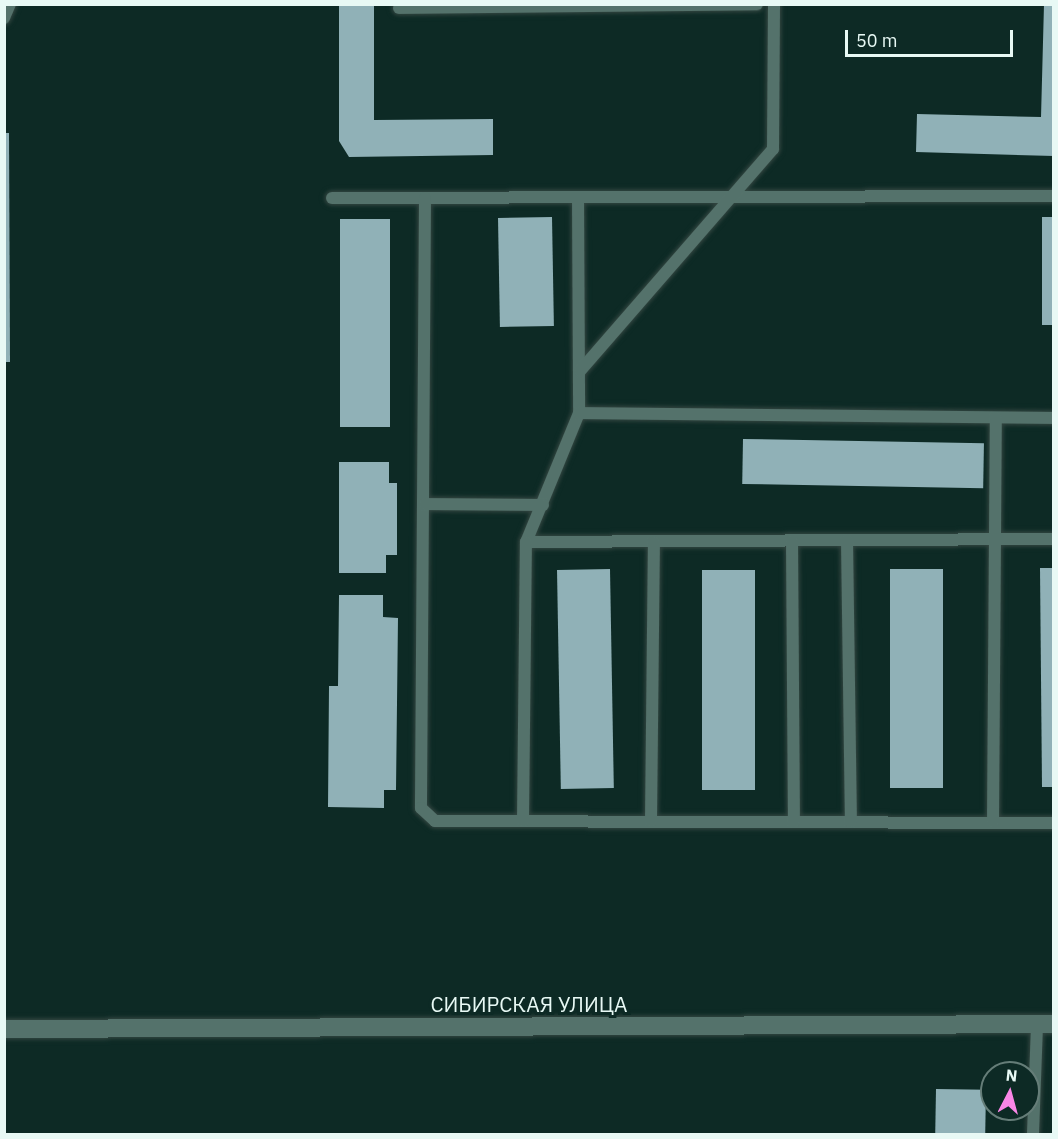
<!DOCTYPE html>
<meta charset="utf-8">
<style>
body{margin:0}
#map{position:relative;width:1058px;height:1139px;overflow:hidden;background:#0d2a25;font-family:"IBM Plex Sans",sans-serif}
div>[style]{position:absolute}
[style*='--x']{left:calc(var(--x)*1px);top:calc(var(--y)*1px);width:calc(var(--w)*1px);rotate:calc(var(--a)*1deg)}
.building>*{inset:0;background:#90b1b7;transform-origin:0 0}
.roads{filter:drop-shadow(0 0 2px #334641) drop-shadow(0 0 2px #334641)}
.service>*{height:12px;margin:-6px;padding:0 6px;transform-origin:6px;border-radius:6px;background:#54726b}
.minor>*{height:18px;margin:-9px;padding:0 9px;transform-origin:9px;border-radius:9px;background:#54726b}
span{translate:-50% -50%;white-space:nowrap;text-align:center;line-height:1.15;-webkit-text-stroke:6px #0d2a25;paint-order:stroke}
.street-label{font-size:21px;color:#e8f9f5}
.frame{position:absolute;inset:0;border:6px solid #e8f9f5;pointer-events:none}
.north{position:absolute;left:980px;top:1061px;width:60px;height:60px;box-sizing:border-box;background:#0d2a25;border:2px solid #657d78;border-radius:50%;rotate:6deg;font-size:16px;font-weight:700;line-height:24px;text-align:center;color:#e8f9f5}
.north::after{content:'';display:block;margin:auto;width:21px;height:27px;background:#fa87e7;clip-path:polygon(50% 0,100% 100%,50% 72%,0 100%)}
.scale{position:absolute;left:845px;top:30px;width:168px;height:27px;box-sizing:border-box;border:3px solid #e8f9f5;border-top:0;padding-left:8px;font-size:18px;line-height:21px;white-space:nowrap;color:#e8f9f5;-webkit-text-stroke:4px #0d2a25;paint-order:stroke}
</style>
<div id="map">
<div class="building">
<i style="clip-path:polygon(339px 4px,374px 4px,374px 120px,493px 119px,493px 155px,349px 157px,339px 141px)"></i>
<i style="clip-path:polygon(1044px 4px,1054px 4px,1054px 156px,916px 152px,917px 114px,1041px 117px)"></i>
<i style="clip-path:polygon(4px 133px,9px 133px,10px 362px,4px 362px)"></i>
<i style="left:552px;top:217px;width:109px;height:54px;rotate:89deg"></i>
<i style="left:1042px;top:217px;width:12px;height:108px"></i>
<i style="left:340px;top:219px;width:50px;height:208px"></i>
<i style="left:743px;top:439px;width:241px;height:45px;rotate:1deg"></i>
<i style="clip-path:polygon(339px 462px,389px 462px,389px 483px,397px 483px,397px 555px,386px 555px,386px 573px,339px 573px)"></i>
<i style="clip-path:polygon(1040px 568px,1054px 568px,1054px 787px,1042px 787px)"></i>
<i style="left:610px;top:569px;width:219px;height:53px;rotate:89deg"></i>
<i style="left:890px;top:569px;width:53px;height:219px"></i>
<i style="left:702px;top:570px;width:53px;height:220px"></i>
<i style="clip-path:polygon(339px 595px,383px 595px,383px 617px,398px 618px,396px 790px,384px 790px,384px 808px,328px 807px,329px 686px,338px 686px)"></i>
<i style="left:936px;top:1089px;width:50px;height:45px;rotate:1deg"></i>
</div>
<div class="roads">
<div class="service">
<i style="--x:399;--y:8;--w:358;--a:-0.6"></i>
<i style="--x:4;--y:18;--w:15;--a:-67"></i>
<i style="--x:578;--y:197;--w:216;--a:89.7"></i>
<i style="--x:579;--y:413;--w:139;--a:112.3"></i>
<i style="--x:526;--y:542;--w:528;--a:-0.33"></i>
<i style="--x:332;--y:198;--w:722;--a:-0.16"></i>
<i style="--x:425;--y:198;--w:610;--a:90.38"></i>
<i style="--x:421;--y:808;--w:19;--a:43"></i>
<i style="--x:435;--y:821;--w:619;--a:0.19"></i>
<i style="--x:580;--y:371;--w:294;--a:-49"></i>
<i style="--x:773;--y:149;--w:145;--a:-89.6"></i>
<i style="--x:579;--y:413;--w:475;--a:0.6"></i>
<i style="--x:425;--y:504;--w:118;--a:0.5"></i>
<i style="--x:847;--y:540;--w:282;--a:89.2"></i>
<i style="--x:792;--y:541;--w:281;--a:89.6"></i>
<i style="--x:523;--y:821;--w:279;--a:-89.4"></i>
<i style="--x:651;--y:821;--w:279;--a:-89.4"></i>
<i style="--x:993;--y:822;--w:404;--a:-89.6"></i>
<i style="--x:1033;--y:1134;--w:110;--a:-87.9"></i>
</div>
<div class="minor">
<i style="--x:4;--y:1029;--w:1050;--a:-0.27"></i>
</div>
</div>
<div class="street-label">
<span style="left:529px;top:1004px">СИБИРСКАЯ УЛИЦА</span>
</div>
<div class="frame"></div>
<div class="north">N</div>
<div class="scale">50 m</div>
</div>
